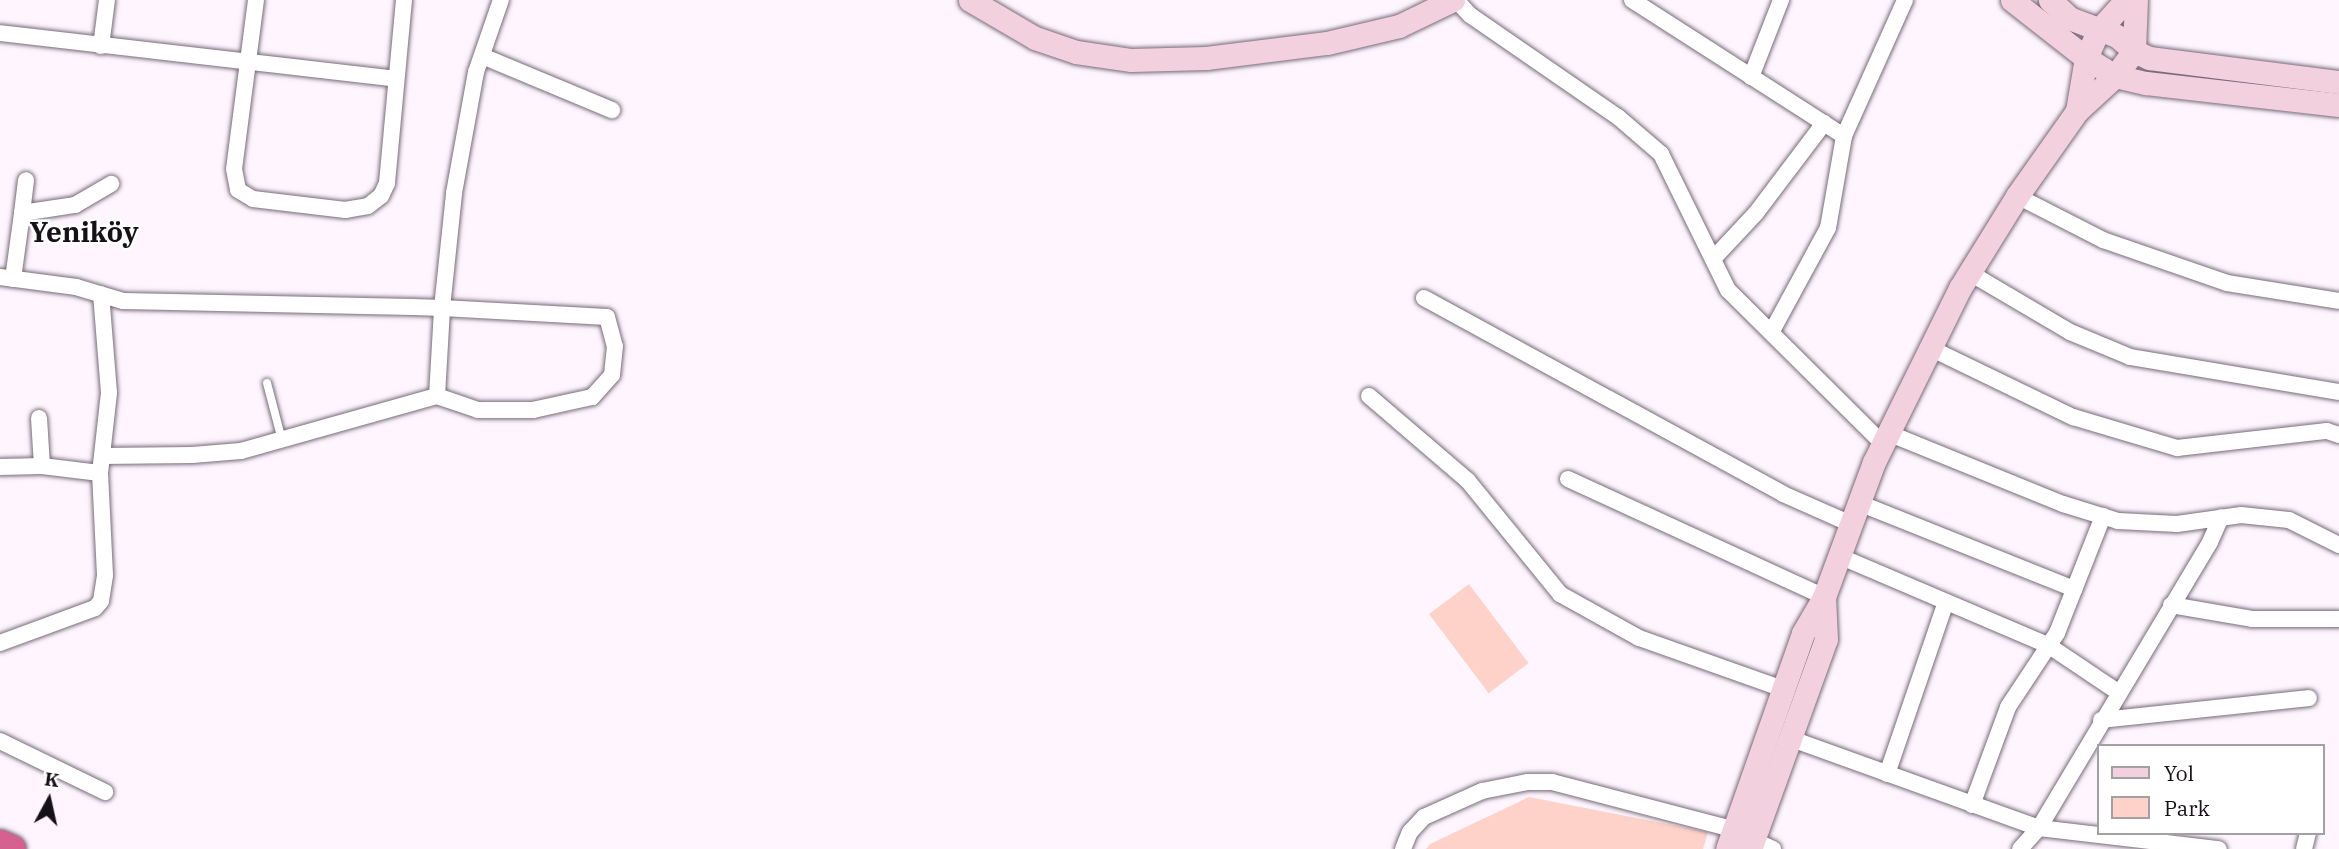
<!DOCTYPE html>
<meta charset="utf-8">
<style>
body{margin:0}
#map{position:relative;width:2339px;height:849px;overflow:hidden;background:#fef5fe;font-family:"IBM Plex Serif",serif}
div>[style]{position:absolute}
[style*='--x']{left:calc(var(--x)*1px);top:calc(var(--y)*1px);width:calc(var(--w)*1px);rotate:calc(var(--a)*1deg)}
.green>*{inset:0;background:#fed2c9;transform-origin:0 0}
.roads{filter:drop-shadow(0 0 2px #776a77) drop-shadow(0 0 2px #776a77)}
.lane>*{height:8px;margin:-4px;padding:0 4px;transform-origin:4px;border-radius:4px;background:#fff}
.street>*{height:16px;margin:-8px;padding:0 8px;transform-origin:8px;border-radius:8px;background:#fff}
.secondary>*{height:23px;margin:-11.5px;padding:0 11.5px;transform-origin:11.5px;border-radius:11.5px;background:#f3d0dd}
.highway>*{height:28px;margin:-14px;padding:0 14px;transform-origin:14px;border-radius:14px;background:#d7618e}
span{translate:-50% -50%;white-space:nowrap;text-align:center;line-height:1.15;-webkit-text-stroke:5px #fff;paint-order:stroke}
.district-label{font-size:28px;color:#161116;font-weight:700}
.legend{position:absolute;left:2097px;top:744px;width:228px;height:91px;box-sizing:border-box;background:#fff;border:2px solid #a2a0a2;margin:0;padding:9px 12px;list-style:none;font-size:21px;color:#161116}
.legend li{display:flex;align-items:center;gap:14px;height:35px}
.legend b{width:35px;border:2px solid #a2a0a2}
.north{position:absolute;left:14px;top:765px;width:70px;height:70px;-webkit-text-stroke:5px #fff;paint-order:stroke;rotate:8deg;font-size:19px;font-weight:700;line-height:28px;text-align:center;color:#161116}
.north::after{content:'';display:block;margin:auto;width:24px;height:32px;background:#161116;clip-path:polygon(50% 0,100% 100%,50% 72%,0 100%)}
</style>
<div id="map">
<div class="green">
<i style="left:1469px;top:584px;width:99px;height:50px;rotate:53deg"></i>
<i style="clip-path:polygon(1529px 797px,1708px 832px,1703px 849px,1426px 849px,1430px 844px)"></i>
</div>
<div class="roads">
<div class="lane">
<i style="--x:267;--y:383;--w:59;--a:75.3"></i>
</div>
<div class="street">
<i style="--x:256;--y:0;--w:170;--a:97.4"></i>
<i style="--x:234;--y:169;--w:21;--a:79"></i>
<i style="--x:238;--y:190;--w:17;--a:31"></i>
<i style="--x:253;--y:199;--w:93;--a:6.8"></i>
<i style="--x:345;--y:210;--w:23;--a:-10"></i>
<i style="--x:368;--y:206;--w:16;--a:-38"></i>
<i style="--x:381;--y:196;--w:14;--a:-65"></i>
<i style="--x:387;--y:183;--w:184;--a:-84.7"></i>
<i style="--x:1456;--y:0;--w:21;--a:47"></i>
<i style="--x:1470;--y:15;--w:180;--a:34.6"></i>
<i style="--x:1618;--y:117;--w:57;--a:40.7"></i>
<i style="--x:1661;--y:154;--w:152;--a:63.8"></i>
<i style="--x:1728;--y:290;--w:218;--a:44.8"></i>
<i style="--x:1632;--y:0;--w:252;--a:32.7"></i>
<i style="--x:0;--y:33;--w:398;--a:6.6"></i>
<i style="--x:101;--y:46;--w:46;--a:-82.6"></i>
<i style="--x:482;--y:56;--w:141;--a:22.6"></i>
<i style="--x:1751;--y:77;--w:83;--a:-68.7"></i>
<i style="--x:2017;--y:196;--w:97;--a:27.1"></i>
<i style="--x:2103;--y:240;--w:131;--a:19.1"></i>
<i style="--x:2227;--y:283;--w:113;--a:9.1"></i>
<i style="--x:22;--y:213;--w:33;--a:-83"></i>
<i style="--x:1713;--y:259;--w:63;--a:-46.9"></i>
<i style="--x:1756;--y:213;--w:113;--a:-52.9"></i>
<i style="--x:1970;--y:273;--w:116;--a:30.5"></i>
<i style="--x:2070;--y:332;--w:65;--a:22.6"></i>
<i style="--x:2130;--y:357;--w:212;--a:9.5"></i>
<i style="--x:0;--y:277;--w:77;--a:7.5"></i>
<i style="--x:76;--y:287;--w:49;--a:16.6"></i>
<i style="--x:123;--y:301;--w:290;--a:1.2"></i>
<i style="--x:413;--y:307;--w:29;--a:2"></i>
<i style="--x:442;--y:308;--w:165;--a:3.1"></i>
<i style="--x:607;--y:317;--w:30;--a:75"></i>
<i style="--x:615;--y:346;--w:29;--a:96"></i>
<i style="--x:612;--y:375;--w:30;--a:132"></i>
<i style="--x:592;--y:397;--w:60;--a:167.6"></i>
<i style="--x:533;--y:410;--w:55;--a:180"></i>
<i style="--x:478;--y:410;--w:43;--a:-161.1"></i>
<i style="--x:437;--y:396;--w:88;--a:-86.7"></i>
<i style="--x:442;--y:308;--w:116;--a:-84"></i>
<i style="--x:454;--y:193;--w:123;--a:-79.7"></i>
<i style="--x:476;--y:72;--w:76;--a:-70.9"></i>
<i style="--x:13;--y:279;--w:67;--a:-82.2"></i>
<i style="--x:22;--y:213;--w:54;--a:-8.6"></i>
<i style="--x:75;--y:205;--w:42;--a:-30.3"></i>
<i style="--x:1424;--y:298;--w:409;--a:28.6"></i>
<i style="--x:1783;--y:494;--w:74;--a:23.8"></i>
<i style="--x:1772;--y:331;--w:117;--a:-61.5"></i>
<i style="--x:1828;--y:228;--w:93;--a:-80.1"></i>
<i style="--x:1844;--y:136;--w:149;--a:-65.8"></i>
<i style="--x:1930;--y:348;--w:159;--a:25.8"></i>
<i style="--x:2073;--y:417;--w:109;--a:16.6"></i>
<i style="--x:2177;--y:448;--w:151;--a:-6.5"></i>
<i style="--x:2327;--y:431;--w:13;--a:18"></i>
<i style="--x:1369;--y:396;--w:130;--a:40.6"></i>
<i style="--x:1468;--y:481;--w:146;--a:50.8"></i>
<i style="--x:1560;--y:594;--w:90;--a:29.1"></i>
<i style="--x:1639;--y:638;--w:153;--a:19.5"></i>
<i style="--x:39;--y:418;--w:48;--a:86.4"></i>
<i style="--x:42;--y:466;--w:58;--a:6.9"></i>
<i style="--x:1888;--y:433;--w:189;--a:22.1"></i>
<i style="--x:2063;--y:504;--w:58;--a:17.2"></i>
<i style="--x:2118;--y:521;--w:59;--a:2.9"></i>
<i style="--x:2177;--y:524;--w:65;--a:-8"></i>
<i style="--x:2241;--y:515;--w:48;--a:5.9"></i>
<i style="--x:2289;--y:520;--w:56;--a:26.6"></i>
<i style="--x:102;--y:456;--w:90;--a:-0.6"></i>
<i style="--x:192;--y:455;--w:49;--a:-4.7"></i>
<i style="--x:241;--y:451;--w:204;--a:-15.7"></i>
<i style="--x:0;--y:467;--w:42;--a:-1.4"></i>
<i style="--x:1568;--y:479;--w:282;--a:24.7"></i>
<i style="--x:1859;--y:503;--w:232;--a:21.8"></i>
<i style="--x:1839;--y:556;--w:227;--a:23.1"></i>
<i style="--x:2048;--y:645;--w:84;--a:33.9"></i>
<i style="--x:2171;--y:605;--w:82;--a:9.8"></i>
<i style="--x:2252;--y:619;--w:87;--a:0"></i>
<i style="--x:0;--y:643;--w:101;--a:-20.2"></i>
<i style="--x:95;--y:608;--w:9;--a:-49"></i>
<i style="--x:101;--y:601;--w:26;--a:-81"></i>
<i style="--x:105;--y:575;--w:102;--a:-92.8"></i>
<i style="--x:100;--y:473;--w:81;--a:-83.6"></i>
<i style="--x:109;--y:393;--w:99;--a:-94.6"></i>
<i style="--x:2101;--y:720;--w:209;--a:-6"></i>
<i style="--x:1789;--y:738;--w:266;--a:19.8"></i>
<i style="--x:2039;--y:828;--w:181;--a:6.7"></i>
<i style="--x:0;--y:741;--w:117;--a:25.9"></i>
<i style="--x:1887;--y:774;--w:182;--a:-71.1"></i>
<i style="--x:1972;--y:805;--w:104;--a:-69.8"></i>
<i style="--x:2008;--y:707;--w:89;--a:-56.5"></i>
<i style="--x:2057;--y:633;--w:126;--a:-68.5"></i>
<i style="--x:1753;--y:840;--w:22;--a:24"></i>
<i style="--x:1403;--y:849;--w:18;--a:-68"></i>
<i style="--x:1410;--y:832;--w:21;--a:-47"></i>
<i style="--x:1424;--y:817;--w:64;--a:-24.1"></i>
<i style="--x:1482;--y:791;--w:47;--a:-11.1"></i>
<i style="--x:1528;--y:782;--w:24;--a:0"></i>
<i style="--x:1552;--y:782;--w:187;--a:14.6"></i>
<i style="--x:2020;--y:849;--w:28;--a:-48"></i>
<i style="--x:2039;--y:828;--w:333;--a:-59.1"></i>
<i style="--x:2210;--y:542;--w:27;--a:-66"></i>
<i style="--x:2304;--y:849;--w:16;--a:-76"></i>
</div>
<div class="secondary">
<i style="--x:970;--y:0;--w:75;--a:30.3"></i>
<i style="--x:1035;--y:38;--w:43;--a:18.9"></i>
<i style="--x:1076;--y:52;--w:56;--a:8.3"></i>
<i style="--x:1131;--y:60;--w:75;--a:-1.5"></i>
<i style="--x:1206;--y:58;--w:122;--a:-7.1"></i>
<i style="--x:1327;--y:43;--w:74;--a:-13.3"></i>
<i style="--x:1399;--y:26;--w:60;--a:-25.7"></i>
<i style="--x:2012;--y:0;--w:94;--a:38.1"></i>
<i style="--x:2086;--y:58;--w:34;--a:32"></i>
<i style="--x:2115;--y:76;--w:32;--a:13"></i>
<i style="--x:2146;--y:83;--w:194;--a:6.5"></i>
<i style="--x:2050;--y:0;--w:26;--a:43"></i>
<i style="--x:2069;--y:18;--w:51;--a:20.6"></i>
<i style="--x:2117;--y:36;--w:23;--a:41"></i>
<i style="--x:2134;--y:51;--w:17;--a:25"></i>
<i style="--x:2149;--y:58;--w:192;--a:7.2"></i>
<i style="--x:2077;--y:111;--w:54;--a:-80.4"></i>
<i style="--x:2086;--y:58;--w:30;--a:-66"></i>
<i style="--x:2098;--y:31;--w:42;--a:-47.9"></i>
<i style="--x:1727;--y:849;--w:229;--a:-70.6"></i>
<i style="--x:1803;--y:633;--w:42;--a:-59.7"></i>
<i style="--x:1824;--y:597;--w:144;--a:-69.7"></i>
<i style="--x:1874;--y:462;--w:194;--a:-63.7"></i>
<i style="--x:1960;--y:288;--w:108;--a:-58.2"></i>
<i style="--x:2017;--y:196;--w:104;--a:-54.8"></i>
<i style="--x:2077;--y:111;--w:52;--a:-42.6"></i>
<i style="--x:2115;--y:76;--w:31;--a:-53"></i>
<i style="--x:2134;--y:51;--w:51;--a:-87.8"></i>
<i style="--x:1750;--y:849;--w:223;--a:-70.1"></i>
<i style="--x:1826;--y:639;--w:42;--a:-92.7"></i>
</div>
<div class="highway">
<i style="--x:0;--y:844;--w:13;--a:23"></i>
</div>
</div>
<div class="district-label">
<span style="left:84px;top:232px">Yeniköy</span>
</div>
<ul class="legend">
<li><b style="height:9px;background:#f3d0dd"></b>Yol</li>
<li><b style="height:19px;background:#fed2c9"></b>Park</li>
</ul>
<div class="north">K</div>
</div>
